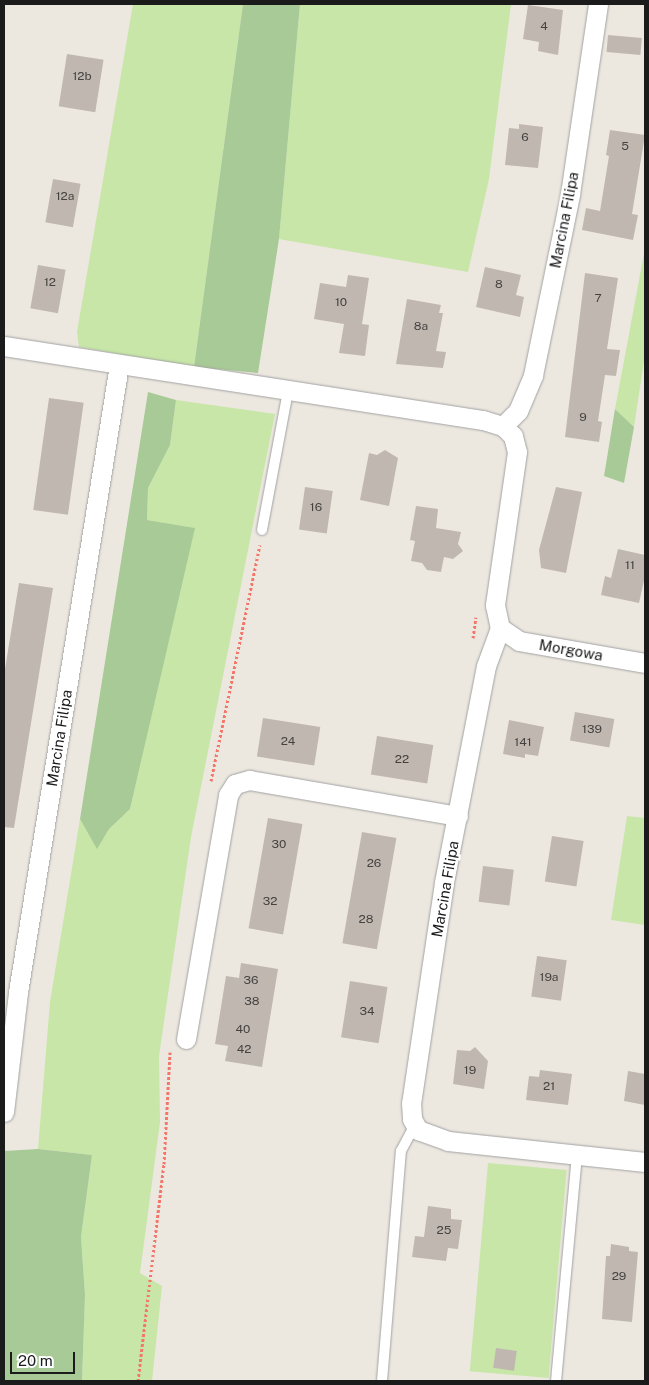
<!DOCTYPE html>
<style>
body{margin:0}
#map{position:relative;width:649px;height:1385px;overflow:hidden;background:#ece8e0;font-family:"Public Sans",sans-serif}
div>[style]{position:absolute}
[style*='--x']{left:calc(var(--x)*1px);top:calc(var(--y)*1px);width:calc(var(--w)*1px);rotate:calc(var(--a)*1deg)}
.grass>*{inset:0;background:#c7e6a7;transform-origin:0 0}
.forest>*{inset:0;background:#a7ca96}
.building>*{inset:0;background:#c0b7b0;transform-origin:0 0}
.path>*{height:3px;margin-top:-1.5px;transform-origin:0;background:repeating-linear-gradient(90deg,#f47569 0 2.5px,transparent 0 5px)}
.roads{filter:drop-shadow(0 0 1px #a2a2a2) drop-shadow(0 0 1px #a2a2a2)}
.lane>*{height:10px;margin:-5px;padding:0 5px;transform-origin:5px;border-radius:5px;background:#fff}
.street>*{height:19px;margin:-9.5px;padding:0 9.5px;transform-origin:9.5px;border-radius:9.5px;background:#fff}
span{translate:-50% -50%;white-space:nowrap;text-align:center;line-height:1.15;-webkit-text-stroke:4.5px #fff;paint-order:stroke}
.number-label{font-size:12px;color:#444240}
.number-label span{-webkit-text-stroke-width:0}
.street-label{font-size:15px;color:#1b1b1b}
.frame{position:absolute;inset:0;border:5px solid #1b1b1b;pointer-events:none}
.scale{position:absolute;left:10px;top:1352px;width:65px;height:22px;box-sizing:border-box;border:2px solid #1b1b1b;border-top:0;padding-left:6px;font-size:15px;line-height:18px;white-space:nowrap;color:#1b1b1b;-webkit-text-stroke:4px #fff;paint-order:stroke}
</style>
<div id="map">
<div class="grass">
<i style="clip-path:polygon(133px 4px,243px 4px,194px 367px,79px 347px,77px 332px)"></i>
<i style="clip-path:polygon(300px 4px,511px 4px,489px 179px,468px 272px,279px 239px)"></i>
<i style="clip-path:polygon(645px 248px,645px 354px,634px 427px,615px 409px)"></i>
<i style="clip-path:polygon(176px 400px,275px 414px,191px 837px,159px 1056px,160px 1122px,140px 1273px,162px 1286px,152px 1381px,82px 1381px,85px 1295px,81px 1237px,92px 1155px,38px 1149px,50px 1002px,80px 819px,97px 848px,109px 829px,130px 809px,194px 528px,147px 520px,148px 488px,170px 445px)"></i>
<i style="clip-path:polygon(627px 816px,645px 818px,645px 925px,611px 920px)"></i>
<i style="left:488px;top:1163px;width:79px;height:209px;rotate:5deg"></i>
</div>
<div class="forest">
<i style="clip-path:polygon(243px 4px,300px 4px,279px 239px,258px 373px,194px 367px)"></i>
<i style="clip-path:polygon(148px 392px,176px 400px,170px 445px,148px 488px,147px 520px,195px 528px,130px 809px,109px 829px,97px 849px,80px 819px)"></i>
<i style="clip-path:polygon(615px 409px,634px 427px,624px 483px,604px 476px)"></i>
<i style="clip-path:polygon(38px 1149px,92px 1155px,81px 1237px,85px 1295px,82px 1381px,4px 1381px,4px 1151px)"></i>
</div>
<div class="building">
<i style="clip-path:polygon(528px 5px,563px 10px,558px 55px,538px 51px,539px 42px,523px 39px)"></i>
<i style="left:608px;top:35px;width:34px;height:17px;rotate:5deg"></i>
<i style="left:67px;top:54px;width:37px;height:53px;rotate:9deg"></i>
<i style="clip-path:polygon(519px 124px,543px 127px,538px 168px,505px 165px,509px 128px,519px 129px)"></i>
<i style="clip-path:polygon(610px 130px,645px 135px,632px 214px,638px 215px,633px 240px,582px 230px,586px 208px,600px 211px,609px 156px,606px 155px)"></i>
<i style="left:53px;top:179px;width:28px;height:44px;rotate:10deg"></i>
<i style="left:38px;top:265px;width:28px;height:44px;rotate:10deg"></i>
<i style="clip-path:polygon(485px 267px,521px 275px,516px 295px,524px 297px,520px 317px,476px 307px)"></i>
<i style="clip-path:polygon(585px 273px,618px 278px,607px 349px,620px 350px,616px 376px,605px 375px,598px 421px,602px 422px,599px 442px,565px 437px)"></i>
<i style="clip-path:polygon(348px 275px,369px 278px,362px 324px,369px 325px,365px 356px,339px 353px,344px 324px,314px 319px,320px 283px,346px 287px)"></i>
<i style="clip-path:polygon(407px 299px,441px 305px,439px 313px,443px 313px,436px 351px,446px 352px,443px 368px,396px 364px)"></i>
<i style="left:49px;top:398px;width:35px;height:113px;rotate:8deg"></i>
<i style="clip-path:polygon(385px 450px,398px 458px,389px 506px,360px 500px,369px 453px,377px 455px)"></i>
<i style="left:305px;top:487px;width:28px;height:43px;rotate:8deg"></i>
<i style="clip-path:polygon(556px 487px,582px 492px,566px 573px,541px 568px,539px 550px)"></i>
<i style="clip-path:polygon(416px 506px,438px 509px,436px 528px,461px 532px,458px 544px,463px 551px,453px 559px,444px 557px,441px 572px,427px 570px,422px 563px,411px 561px,415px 541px,410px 540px)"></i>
<i style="clip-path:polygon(618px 549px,645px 555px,645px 576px,639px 603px,601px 595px,605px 576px,611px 578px)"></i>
<i style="clip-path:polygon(19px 583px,53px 588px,14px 828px,4px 827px,4px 675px)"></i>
<i style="left:575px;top:712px;width:40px;height:29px;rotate:10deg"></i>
<i style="left:263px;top:718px;width:58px;height:39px;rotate:9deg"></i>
<i style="clip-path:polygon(509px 720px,544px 727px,538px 756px,525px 754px,525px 758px,503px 754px)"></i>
<i style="left:377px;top:736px;width:57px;height:39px;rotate:9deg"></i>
<i style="left:268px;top:818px;width:35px;height:112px;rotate:10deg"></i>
<i style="left:362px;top:832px;width:35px;height:113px;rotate:10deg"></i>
<i style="left:552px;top:836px;width:32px;height:46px;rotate:9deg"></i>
<i style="left:483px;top:866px;width:31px;height:36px;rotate:7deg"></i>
<i style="left:537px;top:956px;width:30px;height:41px;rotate:8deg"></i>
<i style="clip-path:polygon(241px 963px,278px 969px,262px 1067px,225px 1061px,228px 1046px,215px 1044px,226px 976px,239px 978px)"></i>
<i style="left:350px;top:981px;width:38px;height:57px;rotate:9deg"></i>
<i style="clip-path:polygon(475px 1047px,488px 1061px,484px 1089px,453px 1084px,457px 1050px,470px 1051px)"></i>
<i style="clip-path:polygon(540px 1070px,572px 1074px,568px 1105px,526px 1100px,529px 1076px,539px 1077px)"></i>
<i style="clip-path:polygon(628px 1071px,645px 1074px,645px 1105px,624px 1101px)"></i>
<i style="clip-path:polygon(428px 1206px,451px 1209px,451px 1219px,462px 1220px,458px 1249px,448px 1248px,446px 1261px,412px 1257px,415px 1236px,424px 1237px)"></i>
<i style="clip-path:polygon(611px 1244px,629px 1247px,629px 1251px,638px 1252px,632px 1322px,602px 1319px,606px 1256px,610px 1256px)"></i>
<i style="left:496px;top:1348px;width:21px;height:20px;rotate:8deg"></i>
</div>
<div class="path">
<i style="--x:473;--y:638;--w:21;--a:-82"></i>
<i style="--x:211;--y:781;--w:241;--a:-78.3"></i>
<i style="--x:138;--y:1381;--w:219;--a:-83.2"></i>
<i style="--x:164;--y:1164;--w:112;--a:-86.9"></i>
</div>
<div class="roads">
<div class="lane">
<i style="--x:262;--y:530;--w:141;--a:-79.4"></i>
<i style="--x:382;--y:1381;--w:231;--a:-85.3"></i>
<i style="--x:401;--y:1151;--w:30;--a:-62"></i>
<i style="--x:556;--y:1381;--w:228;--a:-84.7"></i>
</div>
<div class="street">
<i style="--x:4;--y:346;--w:485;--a:8.8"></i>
<i style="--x:483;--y:420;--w:21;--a:17"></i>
<i style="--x:503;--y:426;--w:14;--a:45"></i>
<i style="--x:513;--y:436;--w:16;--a:76"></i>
<i style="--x:517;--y:452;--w:155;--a:98.2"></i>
<i style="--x:495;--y:605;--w:24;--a:78"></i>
<i style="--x:500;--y:628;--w:40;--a:110.2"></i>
<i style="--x:486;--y:666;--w:221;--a:101"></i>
<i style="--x:444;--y:883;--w:222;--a:98.5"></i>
<i style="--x:411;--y:1103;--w:16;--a:86"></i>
<i style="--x:412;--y:1119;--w:13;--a:61"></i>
<i style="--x:418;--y:1130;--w:32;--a:20"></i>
<i style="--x:448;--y:1141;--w:198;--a:6.1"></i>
<i style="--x:503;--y:426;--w:21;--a:-45"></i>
<i style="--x:518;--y:411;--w:39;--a:-67"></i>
<i style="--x:533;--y:375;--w:185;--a:-78.4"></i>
<i style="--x:570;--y:194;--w:192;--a:-81.6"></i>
<i style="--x:500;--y:628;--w:23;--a:34"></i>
<i style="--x:519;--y:641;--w:128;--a:9.9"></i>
<i style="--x:186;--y:1039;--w:248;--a:-80.2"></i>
<i style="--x:228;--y:795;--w:13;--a:-58"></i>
<i style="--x:235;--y:784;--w:15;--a:-16"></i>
<i style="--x:249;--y:780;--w:212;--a:9.8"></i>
<i style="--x:4;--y:1112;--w:121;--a:-83.3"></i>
<i style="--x:18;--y:992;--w:635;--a:-80.85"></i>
</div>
</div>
<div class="number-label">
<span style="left:544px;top:27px">4</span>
<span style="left:82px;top:77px">12b</span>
<span style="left:525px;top:138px">6</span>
<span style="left:625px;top:147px">5</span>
<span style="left:65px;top:197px">12a</span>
<span style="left:50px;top:283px">12</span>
<span style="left:499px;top:285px">8</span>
<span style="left:598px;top:299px">7</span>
<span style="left:341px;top:303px">10</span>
<span style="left:421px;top:327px">8a</span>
<span style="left:583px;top:418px">9</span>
<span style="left:316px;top:508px">16</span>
<span style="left:630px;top:566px">11</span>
<span style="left:592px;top:730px">139</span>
<span style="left:288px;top:742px">24</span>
<span style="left:523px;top:743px">141</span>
<span style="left:402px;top:760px">22</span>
<span style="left:279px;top:845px">30</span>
<span style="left:374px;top:864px">26</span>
<span style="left:270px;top:902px">32</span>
<span style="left:366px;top:920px">28</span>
<span style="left:549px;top:978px">19a</span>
<span style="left:251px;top:981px">36</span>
<span style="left:252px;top:1002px">38</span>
<span style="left:367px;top:1012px">34</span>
<span style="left:243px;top:1030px">40</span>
<span style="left:244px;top:1050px">42</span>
<span style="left:470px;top:1071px">19</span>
<span style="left:549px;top:1087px">21</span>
<span style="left:444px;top:1231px">25</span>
<span style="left:619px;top:1277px">29</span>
</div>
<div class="street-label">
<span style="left:564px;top:220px;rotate:-79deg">Marcina Filipa</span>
<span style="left:571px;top:650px;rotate:10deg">Morgowa</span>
<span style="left:59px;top:738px;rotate:-81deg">Marcina Filipa</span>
<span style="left:445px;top:889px;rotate:-80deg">Marcina Filipa</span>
</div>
<div class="frame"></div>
<div class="scale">20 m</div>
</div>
